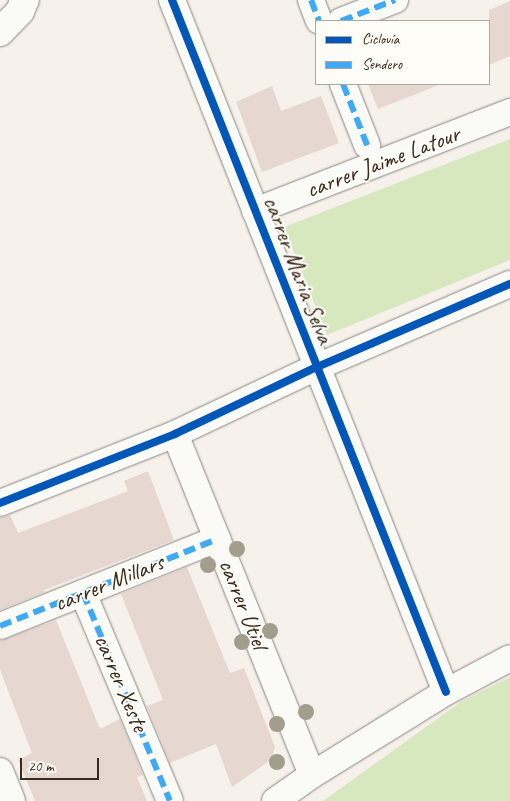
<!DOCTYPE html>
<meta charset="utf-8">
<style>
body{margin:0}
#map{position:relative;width:510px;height:801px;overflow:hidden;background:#f7f1ec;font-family:Caveat,sans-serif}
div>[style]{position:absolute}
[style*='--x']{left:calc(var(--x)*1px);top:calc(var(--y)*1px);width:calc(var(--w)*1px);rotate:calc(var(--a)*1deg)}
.green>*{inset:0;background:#d8e8be}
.building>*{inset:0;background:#e6d8d1}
.roads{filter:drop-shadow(0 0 1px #8b8580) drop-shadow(0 0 1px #8b8580)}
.minor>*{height:26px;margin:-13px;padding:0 13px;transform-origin:13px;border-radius:13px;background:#fafaf7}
.major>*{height:28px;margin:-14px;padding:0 14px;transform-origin:14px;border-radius:14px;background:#fafaf7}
.quiet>*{height:6px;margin-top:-3px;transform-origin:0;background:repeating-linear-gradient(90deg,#3fa9f5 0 12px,transparent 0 18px)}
.cycleway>*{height:8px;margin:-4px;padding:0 4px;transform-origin:4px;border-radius:4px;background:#0057b8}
.trees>*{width:16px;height:16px;margin:-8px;border-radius:50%;background:#a29d8c}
span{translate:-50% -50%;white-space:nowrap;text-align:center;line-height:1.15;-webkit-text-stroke:4px #fdfcf7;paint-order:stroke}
.street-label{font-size:24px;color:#3b2a1e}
.legend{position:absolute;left:315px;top:20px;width:175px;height:65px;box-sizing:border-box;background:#fdfcf7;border:1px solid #afa8a0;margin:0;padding:6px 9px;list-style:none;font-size:15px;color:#3b2a1e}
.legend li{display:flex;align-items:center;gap:10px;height:25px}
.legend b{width:25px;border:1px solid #afa8a0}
.scale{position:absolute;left:20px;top:758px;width:79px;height:22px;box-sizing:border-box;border:2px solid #3b2a1e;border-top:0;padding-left:6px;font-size:15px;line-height:18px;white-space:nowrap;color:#3b2a1e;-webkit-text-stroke:4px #fdfcf7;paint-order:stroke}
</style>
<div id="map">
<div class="green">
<i style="clip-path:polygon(510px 139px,510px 260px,327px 335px,284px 227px)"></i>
<i style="clip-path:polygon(510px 677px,510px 801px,323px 801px,462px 701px)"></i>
</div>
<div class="building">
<i style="clip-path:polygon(510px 1px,510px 56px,489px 65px,489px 10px)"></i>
<i style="clip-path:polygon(368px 84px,438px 84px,439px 85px,378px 109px)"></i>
<i style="clip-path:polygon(272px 86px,281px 111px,321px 96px,339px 143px,262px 172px,236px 102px)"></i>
<i style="clip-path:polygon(148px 471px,174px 540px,44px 590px,45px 592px,0 610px,0 518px,10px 515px,18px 533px,128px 491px,124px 481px)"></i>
<i style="clip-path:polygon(187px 567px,230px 673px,244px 668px,275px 747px,272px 759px,232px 787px,216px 744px,170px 763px,147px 706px,163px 700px,121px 594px)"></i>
<i style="clip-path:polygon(56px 620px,100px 729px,120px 719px,143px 775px,137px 777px,147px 801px,35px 801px,18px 760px,32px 753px,0 670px,0 641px)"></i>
</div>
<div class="roads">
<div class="minor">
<i style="--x:172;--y:0;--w:744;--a:68.4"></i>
<i style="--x:311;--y:0;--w:22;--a:69"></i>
<i style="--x:341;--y:21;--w:58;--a:-21.3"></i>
<i style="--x:343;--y:84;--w:66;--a:68.5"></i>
<i style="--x:255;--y:211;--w:274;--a:-21.2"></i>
<i style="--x:175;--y:434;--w:367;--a:68.1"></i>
<i style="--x:0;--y:503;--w:188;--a:-21.5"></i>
<i style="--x:175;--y:434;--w:157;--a:-25.3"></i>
<i style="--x:317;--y:367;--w:210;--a:-23.3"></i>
<i style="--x:83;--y:593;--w:225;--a:67.3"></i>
<i style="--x:0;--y:626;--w:234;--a:-21.8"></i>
<i style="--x:0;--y:771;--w:32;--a:68"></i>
<i style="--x:275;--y:801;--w:45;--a:-35.1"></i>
<i style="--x:312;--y:775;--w:158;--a:-31.8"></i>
<i style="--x:446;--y:692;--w:72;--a:-28"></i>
</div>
<div class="major">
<i style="--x:0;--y:32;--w:29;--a:-46"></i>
<i style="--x:20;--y:11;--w:12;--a:-66"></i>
</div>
</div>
<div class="quiet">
<i style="--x:311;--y:0;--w:22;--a:69"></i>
<i style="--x:341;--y:21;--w:58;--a:-21.3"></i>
<i style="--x:343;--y:84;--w:66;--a:68.5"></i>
<i style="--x:83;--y:593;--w:225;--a:67.3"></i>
<i style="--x:0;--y:626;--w:234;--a:-21.8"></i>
</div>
<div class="cycleway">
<i style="--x:172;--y:0;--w:744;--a:68.4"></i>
<i style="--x:0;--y:503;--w:188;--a:-21.5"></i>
<i style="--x:175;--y:434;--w:157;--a:-25.3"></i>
<i style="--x:317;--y:367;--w:210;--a:-23.3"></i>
</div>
<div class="trees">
<i style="left:237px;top:549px"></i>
<i style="left:208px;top:565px"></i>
<i style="left:270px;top:631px"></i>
<i style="left:242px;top:642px"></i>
<i style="left:306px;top:712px"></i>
<i style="left:277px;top:724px"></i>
<i style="left:277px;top:762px"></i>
</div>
<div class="street-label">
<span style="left:383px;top:162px;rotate:-21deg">carrer Jaime Latour</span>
<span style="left:298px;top:270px;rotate:69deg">carrer Maria Selva</span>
<span style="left:109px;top:583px;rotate:-22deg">carrer Millars</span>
<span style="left:243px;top:604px;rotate:68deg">carrer Utiel</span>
<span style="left:121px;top:683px;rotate:67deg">carrer Xeste</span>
</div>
<ul class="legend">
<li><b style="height:6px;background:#0057b8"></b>Ciclovía</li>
<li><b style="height:6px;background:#3fa9f5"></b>Sendero</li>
</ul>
<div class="scale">20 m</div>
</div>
